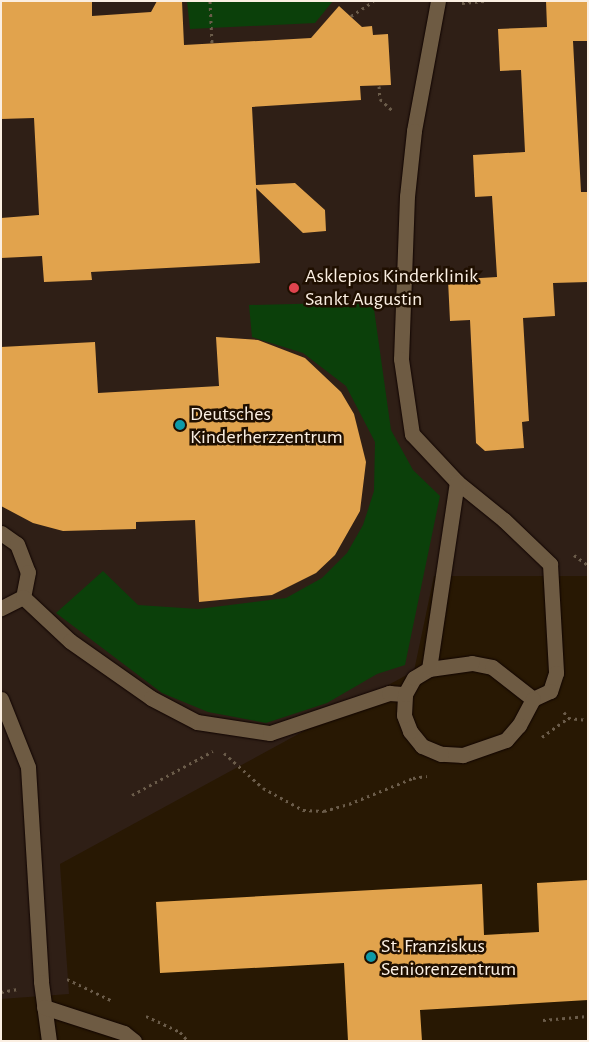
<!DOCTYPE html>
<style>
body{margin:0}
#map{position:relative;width:589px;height:1042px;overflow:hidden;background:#281803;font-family:"Alegreya Sans",sans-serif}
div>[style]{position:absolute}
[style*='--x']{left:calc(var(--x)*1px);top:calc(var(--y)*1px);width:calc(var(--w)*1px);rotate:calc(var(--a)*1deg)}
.medical>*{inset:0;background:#2f1f16}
.green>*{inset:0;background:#0b400a}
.building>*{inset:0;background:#e1a34d}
.path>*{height:3px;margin-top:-1.5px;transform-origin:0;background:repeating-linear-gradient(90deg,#6b5c4a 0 2.5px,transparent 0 6.5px)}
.roads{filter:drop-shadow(0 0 1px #100400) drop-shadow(0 0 1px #100400)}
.minor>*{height:15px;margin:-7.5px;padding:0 7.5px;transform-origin:7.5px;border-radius:7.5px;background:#6e5b43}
.dots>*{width:14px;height:14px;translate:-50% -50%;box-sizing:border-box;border:2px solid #1f0f00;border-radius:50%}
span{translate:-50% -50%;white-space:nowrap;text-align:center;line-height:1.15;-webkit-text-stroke:5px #1f0f00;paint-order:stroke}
.poi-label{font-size:20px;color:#fbefe2}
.left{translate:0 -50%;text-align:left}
.frame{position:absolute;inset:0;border:2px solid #fbefe2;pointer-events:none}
</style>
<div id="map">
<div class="medical">
<i style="clip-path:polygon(1px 1px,588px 1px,588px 576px,434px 576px,414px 671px,60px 864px,69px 994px,1px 999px)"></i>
</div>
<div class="green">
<i style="clip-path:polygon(187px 1px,333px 1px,315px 23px,190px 29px)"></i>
<i style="clip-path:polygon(373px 302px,391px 430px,413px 470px,440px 496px,405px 665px,377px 674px,327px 703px,266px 723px,208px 712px,162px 693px,56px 613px,103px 571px,138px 605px,198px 609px,286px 598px,322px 578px,347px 553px,363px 525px,374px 491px,375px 442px,346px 386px,303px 353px,252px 337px,249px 305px)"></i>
</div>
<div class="building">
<i style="clip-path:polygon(1px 1px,92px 1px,92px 16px,151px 12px,157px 1px,182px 1px,184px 45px,311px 38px,339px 6px,362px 27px,372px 26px,373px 35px,388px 34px,391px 85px,360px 86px,361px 100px,252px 107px,256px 185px,295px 183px,325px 210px,326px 231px,303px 233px,256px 188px,260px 263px,91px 272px,92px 280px,44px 282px,42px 256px,1px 258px,1px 218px,39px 215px,34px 118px,1px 119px)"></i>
<i style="clip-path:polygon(546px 1px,588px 1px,588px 41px,573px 41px,581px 192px,588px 192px,588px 282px,553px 283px,555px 316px,523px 318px,529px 421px,522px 422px,524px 448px,485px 451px,476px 443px,470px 320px,450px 321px,448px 280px,497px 277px,492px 196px,475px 197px,473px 155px,525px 152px,521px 70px,500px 71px,498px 29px,547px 27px)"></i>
<i style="clip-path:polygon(216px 337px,258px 340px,305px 358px,341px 392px,354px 414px,366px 462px,360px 511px,335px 555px,316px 573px,272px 595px,199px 602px,195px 520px,136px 522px,136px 529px,63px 531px,33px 523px,1px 506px,1px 347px,95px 342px,98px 393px,219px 386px)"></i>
<i style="clip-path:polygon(588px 880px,588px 1000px,420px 1010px,422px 1041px,348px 1041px,344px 963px,160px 973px,156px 902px,482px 884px,484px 935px,539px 932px,537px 883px)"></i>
</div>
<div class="path">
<i style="--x:210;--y:1;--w:42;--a:87.3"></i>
<i style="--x:462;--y:3;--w:25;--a:-5"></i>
<i style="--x:351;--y:16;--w:27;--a:-33"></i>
<i style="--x:379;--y:86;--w:13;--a:86"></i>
<i style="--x:380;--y:99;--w:16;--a:43"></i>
<i style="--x:574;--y:555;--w:17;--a:36"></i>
<i style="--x:564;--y:712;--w:7;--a:56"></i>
<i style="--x:568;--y:718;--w:20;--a:6"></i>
<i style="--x:542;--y:737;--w:32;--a:-36"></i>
<i style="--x:224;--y:753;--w:52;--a:41.9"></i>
<i style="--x:263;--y:788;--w:46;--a:28.8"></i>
<i style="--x:303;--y:810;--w:21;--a:3"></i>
<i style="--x:324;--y:811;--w:26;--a:-16"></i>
<i style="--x:349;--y:804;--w:69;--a:-22.1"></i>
<i style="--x:413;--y:778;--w:14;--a:-8"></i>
<i style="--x:132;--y:795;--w:92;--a:-28.5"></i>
<i style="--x:67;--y:979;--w:51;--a:25.6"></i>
<i style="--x:1;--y:992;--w:17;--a:-10"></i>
<i style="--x:146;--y:1016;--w:38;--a:25"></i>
<i style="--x:180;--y:1032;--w:12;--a:48"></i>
<i style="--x:543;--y:1020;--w:45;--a:-5.1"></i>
</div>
<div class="roads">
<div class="minor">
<i style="--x:438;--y:1;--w:132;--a:100.5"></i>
<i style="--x:414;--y:131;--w:65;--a:96.1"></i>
<i style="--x:407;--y:196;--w:163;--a:92.1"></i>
<i style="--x:401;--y:359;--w:76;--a:81.7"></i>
<i style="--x:412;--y:434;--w:66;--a:46.8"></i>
<i style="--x:457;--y:482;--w:60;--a:39"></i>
<i style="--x:504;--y:520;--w:64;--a:43.7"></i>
<i style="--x:550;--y:564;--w:109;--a:86.8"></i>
<i style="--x:556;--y:673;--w:19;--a:108"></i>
<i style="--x:550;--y:691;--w:19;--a:155"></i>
<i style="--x:1;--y:533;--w:19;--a:35"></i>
<i style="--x:17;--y:544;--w:30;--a:69"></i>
<i style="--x:28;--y:572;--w:25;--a:101"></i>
<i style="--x:23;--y:597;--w:25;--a:153"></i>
<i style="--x:23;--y:597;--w:64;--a:43.1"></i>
<i style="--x:70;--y:641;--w:99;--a:35.1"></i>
<i style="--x:151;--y:698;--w:52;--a:27.6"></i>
<i style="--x:197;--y:722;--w:74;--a:8.6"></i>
<i style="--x:270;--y:733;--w:126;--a:-18.6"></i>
<i style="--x:389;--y:693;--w:16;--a:4"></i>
<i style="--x:472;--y:663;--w:20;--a:11"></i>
<i style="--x:492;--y:667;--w:52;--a:38"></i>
<i style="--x:533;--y:699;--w:30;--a:118"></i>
<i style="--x:519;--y:725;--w:20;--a:131"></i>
<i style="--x:506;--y:740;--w:46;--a:160.8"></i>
<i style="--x:463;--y:755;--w:22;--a:-177"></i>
<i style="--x:441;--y:754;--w:21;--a:-157"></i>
<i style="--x:422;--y:746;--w:19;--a:-129"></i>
<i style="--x:410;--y:731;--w:17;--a:-111"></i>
<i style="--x:404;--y:715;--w:21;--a:-87"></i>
<i style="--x:405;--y:694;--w:18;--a:-61"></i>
<i style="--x:414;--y:678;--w:17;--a:-31"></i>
<i style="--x:429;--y:669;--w:43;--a:-7.9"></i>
<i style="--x:429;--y:669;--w:189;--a:-81.5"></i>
<i style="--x:1;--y:699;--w:73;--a:68.3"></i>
<i style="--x:28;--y:767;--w:215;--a:86.5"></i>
<i style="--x:41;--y:982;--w:60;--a:82.3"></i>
<i style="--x:44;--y:1007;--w:84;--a:18"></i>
<i style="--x:124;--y:1033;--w:13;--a:39"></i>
</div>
</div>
<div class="dots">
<i style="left:294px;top:288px;background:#e0444e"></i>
<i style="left:180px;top:425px;background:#0f9aa8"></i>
<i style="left:371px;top:957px;background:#0f9aa8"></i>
</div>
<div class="poi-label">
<span class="left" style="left:305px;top:288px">Asklepios Kinderklinik<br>Sankt Augustin</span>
<span class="left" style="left:190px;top:426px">Deutsches<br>Kinderherzzentrum</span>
<span class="left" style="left:381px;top:958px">St. Franziskus<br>Seniorenzentrum</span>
</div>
<div class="frame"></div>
</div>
